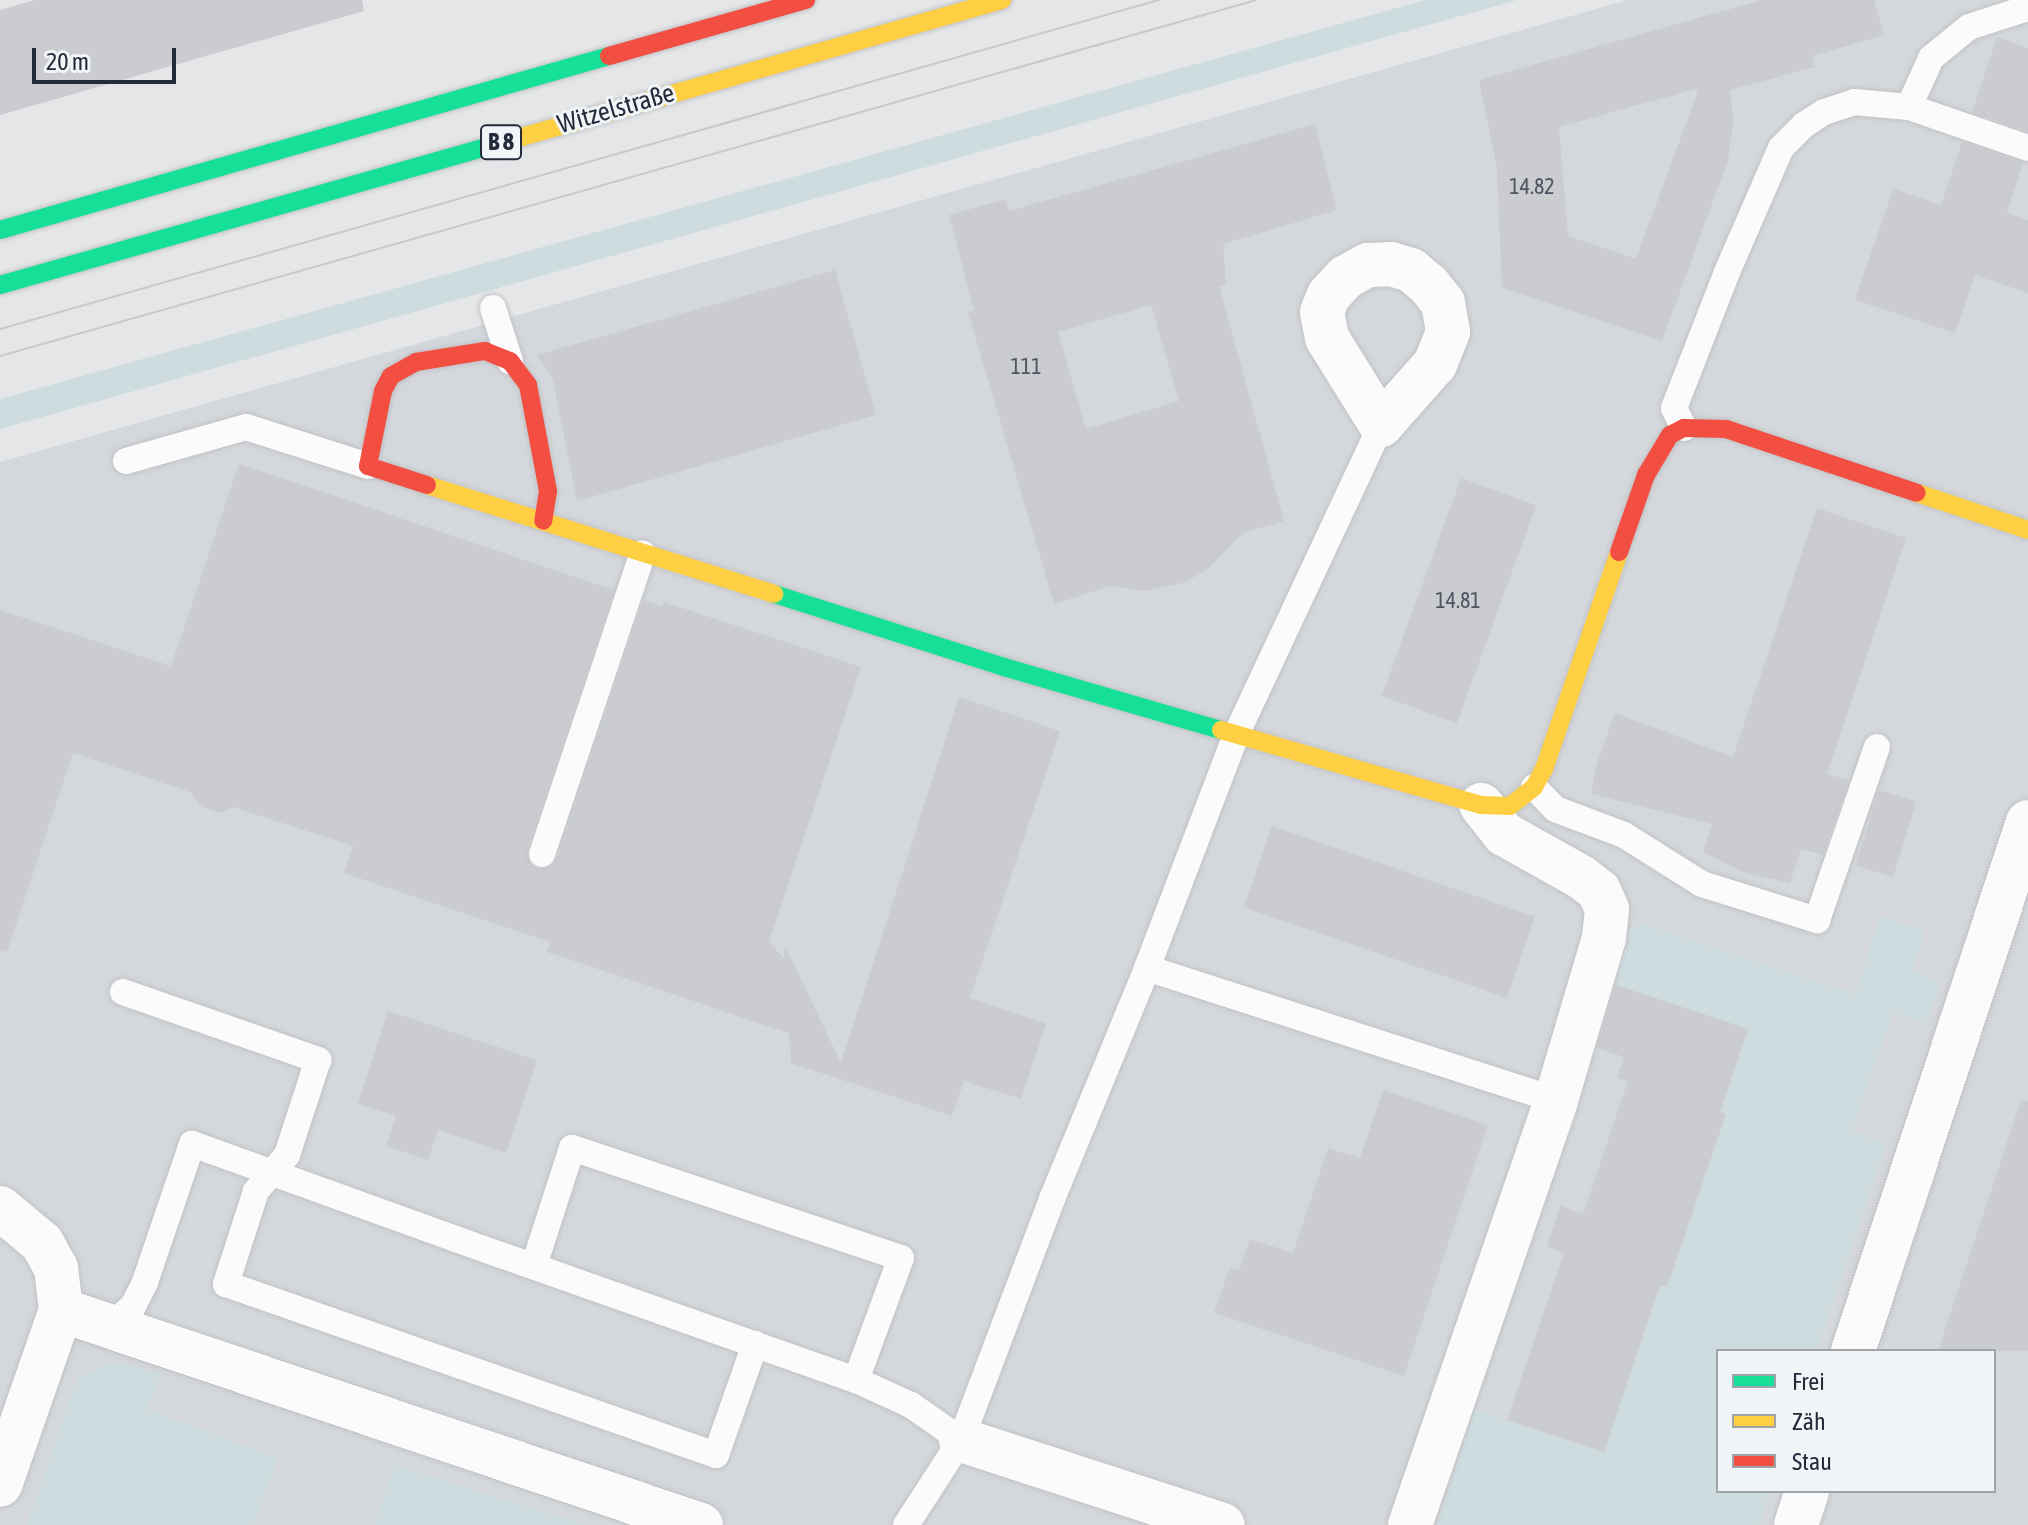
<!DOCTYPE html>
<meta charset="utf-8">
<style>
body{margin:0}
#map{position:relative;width:2028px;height:1525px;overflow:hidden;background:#e4e6e8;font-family:"Asap Condensed",sans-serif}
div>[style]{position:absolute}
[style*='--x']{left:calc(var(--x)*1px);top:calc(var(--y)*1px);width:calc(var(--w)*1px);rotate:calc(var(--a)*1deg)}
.built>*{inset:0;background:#d4d7db}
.green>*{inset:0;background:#cedce0}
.building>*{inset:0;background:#caccd0;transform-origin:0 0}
.roads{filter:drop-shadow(0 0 2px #c1c3c5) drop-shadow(0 0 2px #c1c3c5)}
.lane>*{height:26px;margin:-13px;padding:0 13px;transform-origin:13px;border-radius:13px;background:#fbfbfc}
.street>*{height:44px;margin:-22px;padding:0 22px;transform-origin:22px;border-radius:22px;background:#fbfbfc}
.fast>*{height:18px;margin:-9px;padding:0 9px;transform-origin:9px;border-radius:9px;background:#16e098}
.slow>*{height:18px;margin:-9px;padding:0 9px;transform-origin:9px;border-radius:9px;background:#ffcf43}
.jam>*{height:18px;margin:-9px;padding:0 9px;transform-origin:9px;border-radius:9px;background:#f24e42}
.tram>*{height:2px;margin:-1px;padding:0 1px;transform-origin:1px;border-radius:1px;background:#c7c8ca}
span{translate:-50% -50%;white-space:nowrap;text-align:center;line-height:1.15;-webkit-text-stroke:6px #f2f5f7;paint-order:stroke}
.number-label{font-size:22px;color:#4e5461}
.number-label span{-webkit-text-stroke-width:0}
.shield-label span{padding:2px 6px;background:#f2f5f7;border:2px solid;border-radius:6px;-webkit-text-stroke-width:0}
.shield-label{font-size:24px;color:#232a3a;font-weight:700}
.street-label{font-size:26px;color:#232a3a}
.legend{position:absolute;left:1716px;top:1349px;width:280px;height:144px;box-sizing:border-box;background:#f2f5f7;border:2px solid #9fa4ab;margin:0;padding:10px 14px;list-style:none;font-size:24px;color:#232a3a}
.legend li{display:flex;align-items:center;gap:16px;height:40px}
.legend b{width:40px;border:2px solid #9fa4ab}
.scale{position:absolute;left:32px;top:48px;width:144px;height:36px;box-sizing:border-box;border:4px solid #232a3a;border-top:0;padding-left:10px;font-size:24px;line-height:28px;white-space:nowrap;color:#232a3a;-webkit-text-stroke:6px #f2f5f7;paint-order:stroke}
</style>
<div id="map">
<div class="built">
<i style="clip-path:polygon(evenodd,1628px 0,2028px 0,2028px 1525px,0 1525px,0 462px,1628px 0,1718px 1351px,1994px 1351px,1994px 1491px,1718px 1491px,1718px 1351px)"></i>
</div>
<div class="green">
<i style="clip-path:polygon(1425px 0,1517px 0,0 429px,0 399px)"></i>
<i style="clip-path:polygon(1880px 916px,1925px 931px,1912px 971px,1941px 982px,1927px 1024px,1893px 1012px,1852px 1131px,1886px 1144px,1817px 1351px,1718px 1351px,1718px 1491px,1770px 1491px,1759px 1525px,1437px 1525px,1474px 1409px,1604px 1452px,1611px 1269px,1667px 1287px,1726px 1115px,1720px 1112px,1748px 1029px,1614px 984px,1631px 929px,1643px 924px,1856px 994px)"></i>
<i style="clip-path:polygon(109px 1361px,161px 1373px,148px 1409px,278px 1458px,254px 1525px,27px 1525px,76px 1380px)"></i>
<i style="clip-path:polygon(395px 1465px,586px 1525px,374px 1525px)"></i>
</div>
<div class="building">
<i style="clip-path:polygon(35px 0,362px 0,364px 11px,0 115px,0 10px)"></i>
<i style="clip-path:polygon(evenodd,1762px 0,1874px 0,1884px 35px,1812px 56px,1815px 67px,1730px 90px,1733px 122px,1728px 160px,1662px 341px,1502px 288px,1497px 169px,1479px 80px,1762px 0,1699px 88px,1636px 259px,1568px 236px,1559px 127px,1699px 88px)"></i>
<i style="clip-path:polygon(1997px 37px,2028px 48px,2028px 131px,1972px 112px)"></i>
<i style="clip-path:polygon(evenodd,1315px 124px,1337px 210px,1223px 244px,1226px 284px,1219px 286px,1284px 521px,1243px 533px,1210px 567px,1186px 582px,1145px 591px,1110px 586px,1054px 604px,968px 312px,974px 310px,949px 215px,1006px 199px,1009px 211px,1315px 124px,1151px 305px,1179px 401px,1086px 429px,1058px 332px,1151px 305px)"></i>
<i style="clip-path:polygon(1962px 142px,2023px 163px,2007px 213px,2028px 220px,2028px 293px,1975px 275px,1955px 333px,1855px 300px,1893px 189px,1941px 205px)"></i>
<i style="clip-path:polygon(835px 270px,876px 415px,577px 501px,553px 380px,537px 355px)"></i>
<i style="clip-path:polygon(239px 464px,614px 590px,527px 849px,530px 864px,538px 869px,552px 866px,557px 859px,644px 600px,662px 606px,664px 602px,861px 667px,769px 942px,784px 959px,785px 946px,841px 1063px,959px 697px,1060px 731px,970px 998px,1046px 1024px,1021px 1099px,964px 1081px,952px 1116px,791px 1063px,789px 1033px,547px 952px,550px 942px,344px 873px,353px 846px,233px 807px,221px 813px,202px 807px,190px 792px,73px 753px,7px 952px,0 950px,0 610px,171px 666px)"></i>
<i style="left:1461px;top:478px;width:80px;height:232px;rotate:20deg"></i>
<i style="clip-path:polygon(1817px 508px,1906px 538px,1827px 774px,1849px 780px,1823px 855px,1801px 849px,1790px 883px,1745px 873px,1703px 852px,1712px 824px,1591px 794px,1596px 766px,1615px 713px,1733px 757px)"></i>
<i style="left:1879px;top:790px;width:39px;height:79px;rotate:17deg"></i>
<i style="left:1272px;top:826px;width:278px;height:86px;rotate:19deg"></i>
<i style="clip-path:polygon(1616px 985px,1748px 1029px,1720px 1112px,1726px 1114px,1681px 1247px,1667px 1287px,1660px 1285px,1604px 1452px,1507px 1420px,1564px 1253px,1547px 1247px,1560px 1206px,1583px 1214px,1628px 1081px,1617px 1078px,1624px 1057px,1597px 1048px)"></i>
<i style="clip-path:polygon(388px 1011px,537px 1060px,506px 1153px,438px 1130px,428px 1160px,386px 1146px,396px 1116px,358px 1104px)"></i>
<i style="clip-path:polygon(1383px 1090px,1488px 1125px,1404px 1376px,1214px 1313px,1230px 1267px,1239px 1270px,1250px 1239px,1293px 1253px,1328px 1148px,1360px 1158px)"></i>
<i style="clip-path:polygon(2021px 1100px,2028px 1101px,2028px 1351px,1938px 1351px)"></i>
</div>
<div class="roads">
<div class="lane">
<i style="--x:1909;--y:107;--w:54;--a:-65.8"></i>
<i style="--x:1931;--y:58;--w:49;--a:-39.2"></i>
<i style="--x:1969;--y:27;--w:62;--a:-17.9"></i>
<i style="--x:493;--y:308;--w:56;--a:72.2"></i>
<i style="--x:1684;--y:428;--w:22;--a:-117"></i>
<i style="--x:1674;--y:408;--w:146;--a:-68.7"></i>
<i style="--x:1727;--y:272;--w:135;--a:-66.5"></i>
<i style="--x:1781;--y:148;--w:33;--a:-45"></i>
<i style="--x:1804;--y:125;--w:24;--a:-33"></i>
<i style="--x:1824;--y:112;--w:32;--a:-18"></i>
<i style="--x:1854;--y:102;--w:55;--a:5.2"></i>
<i style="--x:1909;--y:107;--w:126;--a:19"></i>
<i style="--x:126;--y:461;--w:125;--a:-15.8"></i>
<i style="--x:246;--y:427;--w:128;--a:17.7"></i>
<i style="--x:1534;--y:787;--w:30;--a:46"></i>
<i style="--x:1555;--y:809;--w:74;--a:20.6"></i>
<i style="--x:1624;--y:835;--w:92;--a:32.1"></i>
<i style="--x:1702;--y:884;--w:121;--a:17.4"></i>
<i style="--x:1817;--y:920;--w:183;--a:-70.9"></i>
<i style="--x:542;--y:854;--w:317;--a:-71.5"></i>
<i style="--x:1147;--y:968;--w:430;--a:17.9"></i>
<i style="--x:123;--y:992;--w:207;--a:19.2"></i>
<i style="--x:318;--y:1060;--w:100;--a:108.1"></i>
<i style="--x:287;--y:1155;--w:48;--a:130.7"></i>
<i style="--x:256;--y:1191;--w:98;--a:107.9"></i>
<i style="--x:226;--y:1284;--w:519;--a:19.24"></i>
<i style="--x:716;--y:1455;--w:118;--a:-70.6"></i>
<i style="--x:109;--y:1328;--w:33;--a:-43"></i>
<i style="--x:133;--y:1306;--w:27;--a:-63"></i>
<i style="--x:145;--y:1282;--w:146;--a:-71.2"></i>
<i style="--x:192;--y:1144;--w:328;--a:19.8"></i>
<i style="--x:501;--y:1255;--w:376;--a:19.4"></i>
<i style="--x:856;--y:1380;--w:130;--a:-69.8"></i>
<i style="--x:901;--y:1258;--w:347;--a:-161.5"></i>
<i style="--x:572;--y:1148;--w:124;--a:107.9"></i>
<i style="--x:856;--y:1380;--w:60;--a:24.4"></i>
<i style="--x:911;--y:1405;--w:61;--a:35"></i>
<i style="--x:906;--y:1525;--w:101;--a:-57.1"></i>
<i style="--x:961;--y:1440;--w:258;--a:-69.3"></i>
<i style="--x:1052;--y:1199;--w:250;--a:-67.6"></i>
<i style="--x:1147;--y:968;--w:249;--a:-69.1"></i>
<i style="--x:1236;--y:735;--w:342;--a:-64.9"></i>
</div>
<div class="street">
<i style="--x:1391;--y:264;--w:21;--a:17"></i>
<i style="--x:1411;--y:270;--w:23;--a:40"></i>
<i style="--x:1429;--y:285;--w:23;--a:52"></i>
<i style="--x:1443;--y:303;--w:29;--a:80"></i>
<i style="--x:1448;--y:332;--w:35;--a:112"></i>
<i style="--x:1435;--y:364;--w:81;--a:131.5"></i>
<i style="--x:1381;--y:425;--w:102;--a:-121.8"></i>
<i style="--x:1327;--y:338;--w:26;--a:-101"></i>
<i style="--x:1322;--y:312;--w:18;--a:-68"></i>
<i style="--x:1329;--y:295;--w:25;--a:-47"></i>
<i style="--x:1346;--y:277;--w:25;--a:-29"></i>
<i style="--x:1368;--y:265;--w:23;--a:-2"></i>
<i style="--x:0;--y:1208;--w:55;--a:39.8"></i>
<i style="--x:42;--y:1243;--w:29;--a:61"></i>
<i style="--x:56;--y:1268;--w:42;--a:83.2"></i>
<i style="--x:61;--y:1310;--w:185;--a:109.2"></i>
<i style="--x:61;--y:1310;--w:675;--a:18.57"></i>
<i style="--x:1853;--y:1351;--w:557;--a:-71.7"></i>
<i style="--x:961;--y:1440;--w:275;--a:18"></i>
<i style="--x:1410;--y:1525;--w:449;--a:-71"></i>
<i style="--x:1556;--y:1100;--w:169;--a:-73.5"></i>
<i style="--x:1604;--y:938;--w:29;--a:-84"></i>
<i style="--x:1607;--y:909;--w:20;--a:-114"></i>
<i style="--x:1599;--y:891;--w:23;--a:-142"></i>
<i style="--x:1581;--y:877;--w:88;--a:-150.8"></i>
<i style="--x:1504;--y:834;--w:37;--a:-128"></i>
<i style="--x:1796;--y:1525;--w:36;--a:-72"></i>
</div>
<div class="fast">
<i style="--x:0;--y:230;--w:633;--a:-15.95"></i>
<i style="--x:0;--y:285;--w:524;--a:-15.84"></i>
<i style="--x:774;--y:594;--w:241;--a:17.6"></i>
<i style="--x:1004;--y:667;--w:226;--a:16.2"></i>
</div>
<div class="slow">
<i style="--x:504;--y:142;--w:518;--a:-15.92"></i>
<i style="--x:427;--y:485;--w:364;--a:17.4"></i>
<i style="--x:1917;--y:493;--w:117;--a:18.4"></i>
<i style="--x:1221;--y:730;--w:271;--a:16.1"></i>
<i style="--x:1481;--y:805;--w:29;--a:2"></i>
<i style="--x:1510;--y:806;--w:31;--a:-38"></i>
<i style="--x:1534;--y:787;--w:21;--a:-61"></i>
<i style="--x:1544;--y:769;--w:230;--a:-70.9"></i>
</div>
<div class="jam">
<i style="--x:609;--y:56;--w:205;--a:-15.9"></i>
<i style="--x:427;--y:485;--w:62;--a:-162.1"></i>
<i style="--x:368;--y:466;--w:76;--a:-78.7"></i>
<i style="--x:383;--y:391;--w:17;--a:-62"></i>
<i style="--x:391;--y:376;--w:29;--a:-29"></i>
<i style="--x:416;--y:362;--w:70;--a:-9.1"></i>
<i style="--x:485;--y:351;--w:27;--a:22"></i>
<i style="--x:510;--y:361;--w:30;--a:53"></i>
<i style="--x:528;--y:385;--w:108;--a:79.3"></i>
<i style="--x:548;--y:491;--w:30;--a:99"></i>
<i style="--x:1619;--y:552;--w:82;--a:-70.7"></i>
<i style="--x:1646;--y:475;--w:47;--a:-59"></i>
<i style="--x:1670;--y:435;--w:16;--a:-27"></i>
<i style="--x:1684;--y:428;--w:42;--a:1.4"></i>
<i style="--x:1726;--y:429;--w:201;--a:18.5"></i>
</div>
</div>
<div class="tram">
<i style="--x:0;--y:329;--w:1205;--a:-15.85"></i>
<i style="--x:0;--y:356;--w:1305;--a:-15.82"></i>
</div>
<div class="number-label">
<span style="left:1532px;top:187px">14.82</span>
<span style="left:1026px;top:367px">111</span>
<span style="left:1458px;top:601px">14.81</span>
</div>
<div class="shield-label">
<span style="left:501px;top:142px">B 8</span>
</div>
<div class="street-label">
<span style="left:616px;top:109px;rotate:-16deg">Witzelstraße</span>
</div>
<ul class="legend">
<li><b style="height:10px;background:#16e098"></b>Frei</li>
<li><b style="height:10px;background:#ffcf43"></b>Zäh</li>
<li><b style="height:10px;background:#f24e42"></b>Stau</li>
</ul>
<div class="scale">20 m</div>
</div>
